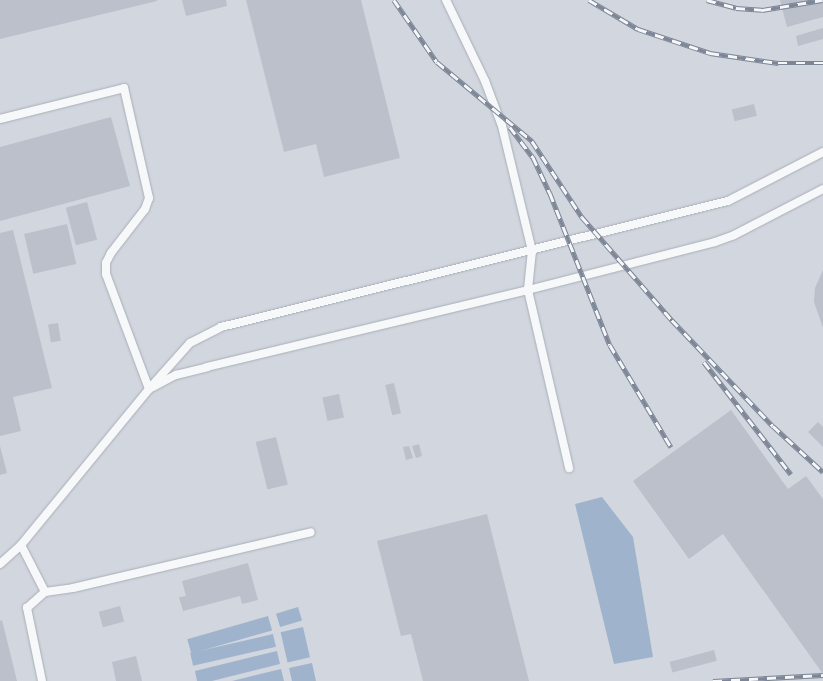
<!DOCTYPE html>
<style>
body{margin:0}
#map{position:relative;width:823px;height:681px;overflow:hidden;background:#e4e7ec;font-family:Signika,sans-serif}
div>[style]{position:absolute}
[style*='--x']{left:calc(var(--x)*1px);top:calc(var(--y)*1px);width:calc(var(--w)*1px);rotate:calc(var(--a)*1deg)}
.built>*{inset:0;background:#d2d6de;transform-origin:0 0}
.water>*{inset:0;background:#9fb4cc;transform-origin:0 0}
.building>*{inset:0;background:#bbc0ca;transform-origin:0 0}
.roads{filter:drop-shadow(0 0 1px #a9aeb7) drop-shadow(0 0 1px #a9aeb7)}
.lane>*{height:8px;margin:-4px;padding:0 4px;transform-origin:4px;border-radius:4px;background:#f7f8fa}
.rail>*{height:4.5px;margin-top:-2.25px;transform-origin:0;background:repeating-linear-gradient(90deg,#f4f6f9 0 9px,#7d8696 0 18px);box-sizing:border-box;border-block:1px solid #7d8696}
span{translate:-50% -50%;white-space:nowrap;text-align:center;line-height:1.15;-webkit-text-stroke:3.5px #f4f6f9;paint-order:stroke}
</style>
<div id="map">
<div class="built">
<i style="left:0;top:0;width:823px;height:681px"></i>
</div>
<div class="water">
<i style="clip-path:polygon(602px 497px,633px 537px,653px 657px,614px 664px,575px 504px)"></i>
<i style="left:298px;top:607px;width:14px;height:23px;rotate:73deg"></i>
<i style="left:268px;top:616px;width:15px;height:84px;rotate:74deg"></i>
<i style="left:303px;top:627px;width:31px;height:23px;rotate:77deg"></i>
<i style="left:273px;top:634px;width:13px;height:85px;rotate:77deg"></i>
<i style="clip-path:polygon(277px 651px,280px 664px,212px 681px,197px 681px,195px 671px)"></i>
<i style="clip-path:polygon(312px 663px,316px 681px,292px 681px,289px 668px)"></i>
<i style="clip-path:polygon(281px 669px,284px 681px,232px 681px)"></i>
</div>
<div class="building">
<i style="clip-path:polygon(0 0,157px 0,157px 1px,0 39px)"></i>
<i style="clip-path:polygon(182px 0,226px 0,227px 6px,186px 16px)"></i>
<i style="clip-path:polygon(246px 0,361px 0,400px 158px,324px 177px,316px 144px,284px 152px)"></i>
<i style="clip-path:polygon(780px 0,823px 0,823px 17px,787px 27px)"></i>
<i style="clip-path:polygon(823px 28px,823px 39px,798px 46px,796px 36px)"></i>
<i style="left:754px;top:104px;width:12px;height:23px;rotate:76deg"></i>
<i style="clip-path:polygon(111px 117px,130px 186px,0 221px,0 147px)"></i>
<i style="left:87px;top:202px;width:39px;height:22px;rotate:75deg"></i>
<i style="left:67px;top:224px;width:41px;height:44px;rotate:77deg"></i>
<i style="clip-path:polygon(13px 230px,52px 388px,13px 397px,21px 431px,0 436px,0 233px)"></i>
<i style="clip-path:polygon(823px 270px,823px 328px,814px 302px,815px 288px)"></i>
<i style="left:58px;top:323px;width:18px;height:10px;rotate:81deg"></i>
<i style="left:394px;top:383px;width:31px;height:9px;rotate:77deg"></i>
<i style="left:339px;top:394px;width:24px;height:17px;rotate:78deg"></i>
<i style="clip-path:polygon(731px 410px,788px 489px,806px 476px,823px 499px,823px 674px,723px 534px,689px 559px,633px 481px)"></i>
<i style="clip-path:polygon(818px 422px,823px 427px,823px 447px,808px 432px)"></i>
<i style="left:276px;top:437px;width:49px;height:21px;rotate:76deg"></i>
<i style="clip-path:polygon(419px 444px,422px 456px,416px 458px,412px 446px)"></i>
<i style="clip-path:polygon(0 446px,7px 473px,0 475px)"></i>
<i style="clip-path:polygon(409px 446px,413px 458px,406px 460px,403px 447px)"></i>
<i style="clip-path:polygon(487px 514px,529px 681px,423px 681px,411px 634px,401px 636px,377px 541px)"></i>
<i style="clip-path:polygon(248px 563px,258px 600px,242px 604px,240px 596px,183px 611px,179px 597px,186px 596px,182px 581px)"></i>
<i style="left:120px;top:606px;width:16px;height:22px;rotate:75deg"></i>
<i style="clip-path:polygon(2px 620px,17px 681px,0 681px,0 621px)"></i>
<i style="left:714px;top:650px;width:11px;height:46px;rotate:75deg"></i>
<i style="clip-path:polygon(136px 656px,142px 681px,116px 681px,112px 662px)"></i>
</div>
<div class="roads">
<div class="lane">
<i style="--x:446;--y:0;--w:90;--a:64.3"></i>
<i style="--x:485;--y:81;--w:48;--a:69.3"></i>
<i style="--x:502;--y:126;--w:129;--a:76.5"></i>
<i style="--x:532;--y:251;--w:39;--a:96"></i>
<i style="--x:528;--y:290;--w:183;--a:77"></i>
<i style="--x:0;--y:119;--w:128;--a:-14"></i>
<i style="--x:124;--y:88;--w:113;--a:77.2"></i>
<i style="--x:149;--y:198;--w:12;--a:110"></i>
<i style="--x:145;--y:209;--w:56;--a:127.7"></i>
<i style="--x:111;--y:253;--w:11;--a:117"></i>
<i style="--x:106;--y:263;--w:11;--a:90"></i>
<i style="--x:106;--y:274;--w:123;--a:69.5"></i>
<i style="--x:153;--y:387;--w:26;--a:-28"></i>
<i style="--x:176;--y:375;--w:32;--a:-14"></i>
<i style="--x:207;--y:367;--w:330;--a:-13.5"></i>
<i style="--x:528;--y:290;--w:193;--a:-14.4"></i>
<i style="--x:715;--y:242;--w:20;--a:-20"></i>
<i style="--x:734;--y:235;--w:100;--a:-27.3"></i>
<i style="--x:21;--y:545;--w:53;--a:62.9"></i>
<i style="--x:45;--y:592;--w:28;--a:-8"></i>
<i style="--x:73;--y:588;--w:244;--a:-13.2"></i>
<i style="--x:0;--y:564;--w:28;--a:-42"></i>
<i style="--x:21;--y:545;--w:202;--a:-50.6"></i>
<i style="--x:149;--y:389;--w:62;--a:-48.3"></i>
<i style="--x:190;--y:343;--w:35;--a:-27"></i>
<i style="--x:221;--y:327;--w:522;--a:-13.96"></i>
<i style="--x:728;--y:201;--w:107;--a:-27.3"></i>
<i style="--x:42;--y:681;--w:75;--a:-101.6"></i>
<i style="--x:27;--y:608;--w:24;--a:-42"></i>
</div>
</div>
<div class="rail">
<i style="--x:394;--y:0;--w:75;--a:55.3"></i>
<i style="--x:437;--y:62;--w:124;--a:39.7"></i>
<i style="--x:532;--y:141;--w:91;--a:56.7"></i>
<i style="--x:582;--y:217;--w:137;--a:48.9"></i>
<i style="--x:672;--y:320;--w:146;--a:46.4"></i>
<i style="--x:773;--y:426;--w:68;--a:42.6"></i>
<i style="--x:589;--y:0;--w:57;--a:30.6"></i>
<i style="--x:638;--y:29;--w:76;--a:18.4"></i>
<i style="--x:710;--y:53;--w:69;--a:8.4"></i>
<i style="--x:778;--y:63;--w:45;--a:0"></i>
<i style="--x:707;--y:0;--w:30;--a:15"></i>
<i style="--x:736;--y:8;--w:26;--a:4"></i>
<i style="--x:762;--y:10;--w:61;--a:-9.5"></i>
<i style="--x:510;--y:127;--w:38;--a:53"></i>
<i style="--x:533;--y:157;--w:40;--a:65"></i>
<i style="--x:550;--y:193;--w:163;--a:68.5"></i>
<i style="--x:610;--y:345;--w:119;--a:59.1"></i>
<i style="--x:704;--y:362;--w:142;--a:52.2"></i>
<i style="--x:713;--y:681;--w:110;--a:-3.1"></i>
</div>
</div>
